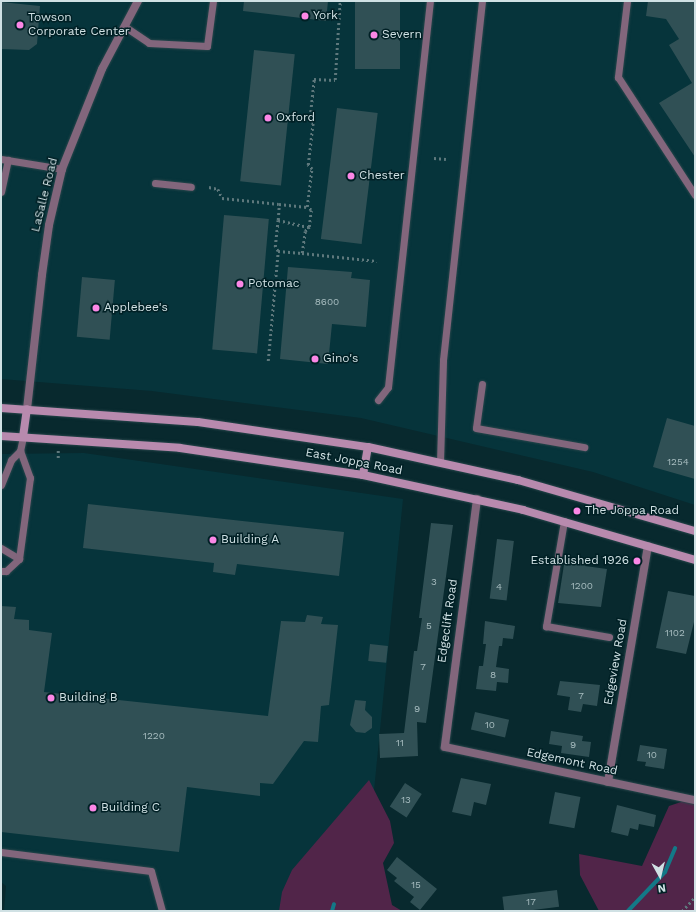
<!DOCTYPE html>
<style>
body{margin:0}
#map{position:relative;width:696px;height:912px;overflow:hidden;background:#08292e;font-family:"Work Sans",sans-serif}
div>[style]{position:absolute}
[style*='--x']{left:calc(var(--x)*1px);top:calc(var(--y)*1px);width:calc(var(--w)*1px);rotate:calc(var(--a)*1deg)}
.built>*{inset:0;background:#06343b}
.green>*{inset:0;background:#512549}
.stream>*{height:4px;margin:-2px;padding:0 2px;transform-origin:2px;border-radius:2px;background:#137987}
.building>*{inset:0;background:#305055;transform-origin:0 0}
.path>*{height:2.5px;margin-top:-1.25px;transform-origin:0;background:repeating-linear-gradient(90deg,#5e787c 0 2px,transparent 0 5px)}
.roads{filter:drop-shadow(0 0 1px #28464b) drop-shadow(0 0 1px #28464b)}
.lane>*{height:7px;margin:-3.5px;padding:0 3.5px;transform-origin:3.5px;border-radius:3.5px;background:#82667c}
.street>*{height:8px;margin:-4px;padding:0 4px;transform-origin:4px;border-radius:4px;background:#82667c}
.secondary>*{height:8px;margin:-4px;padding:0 4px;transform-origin:4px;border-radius:4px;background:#b88aae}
.dots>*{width:11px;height:11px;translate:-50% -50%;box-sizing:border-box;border:2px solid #002025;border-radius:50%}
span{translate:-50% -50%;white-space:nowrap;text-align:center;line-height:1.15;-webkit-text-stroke:3px #002025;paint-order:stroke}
.number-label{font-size:10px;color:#a8bdc0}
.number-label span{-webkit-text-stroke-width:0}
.poi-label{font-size:12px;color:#d0e1e4}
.left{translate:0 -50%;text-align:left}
.right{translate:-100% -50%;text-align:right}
.street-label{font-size:12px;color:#d0e1e4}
.frame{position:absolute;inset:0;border:2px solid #d0e1e4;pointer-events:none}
.north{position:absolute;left:640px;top:856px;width:40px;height:40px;-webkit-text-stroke:3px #002025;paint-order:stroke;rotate:172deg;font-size:11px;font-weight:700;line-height:16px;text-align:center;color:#d0e1e4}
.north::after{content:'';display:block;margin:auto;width:14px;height:18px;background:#d0e1e4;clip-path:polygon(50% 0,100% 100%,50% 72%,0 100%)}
</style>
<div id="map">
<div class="built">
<i style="clip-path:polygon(1px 1px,695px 1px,695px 505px,593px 472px,361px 418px,152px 391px,1px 379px)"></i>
<i style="clip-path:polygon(84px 453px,403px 499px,362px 911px,4px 911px,6px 886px,1px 882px,1px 454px)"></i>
</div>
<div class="green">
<i style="clip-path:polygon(369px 780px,390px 821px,394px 843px,383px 863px,392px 905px,402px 911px,279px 911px,282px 892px,292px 870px)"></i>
<i style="clip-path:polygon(690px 799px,695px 801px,695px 911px,599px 911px,580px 875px,579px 854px,642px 866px,669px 806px)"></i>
</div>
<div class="stream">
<i style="--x:332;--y:911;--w:7;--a:-74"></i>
<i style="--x:628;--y:911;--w:54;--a:-46.5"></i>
<i style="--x:665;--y:872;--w:26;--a:-67"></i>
</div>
<div class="building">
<i style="clip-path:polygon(244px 1px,328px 1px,326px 21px,243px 11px)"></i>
<i style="left:355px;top:1px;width:45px;height:68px"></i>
<i style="clip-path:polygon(648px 1px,695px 1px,695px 157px,659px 103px,692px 83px,669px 45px,679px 39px,666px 19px,646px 16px)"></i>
<i style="clip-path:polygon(1px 2px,40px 6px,37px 44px,29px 50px,1px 49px)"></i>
<i style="left:254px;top:50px;width:41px;height:132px;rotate:6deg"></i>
<i style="left:337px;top:108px;width:41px;height:132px;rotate:7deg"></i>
<i style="left:224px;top:215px;width:45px;height:135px;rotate:5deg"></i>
<i style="clip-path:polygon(288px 267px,352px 272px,351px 278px,370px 280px,366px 327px,332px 324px,328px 364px,280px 359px)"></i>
<i style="left:82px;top:277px;width:33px;height:60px;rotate:5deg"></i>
<i style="clip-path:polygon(667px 418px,695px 426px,695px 479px,653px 467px)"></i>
<i style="clip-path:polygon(88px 504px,344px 532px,339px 576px,237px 564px,235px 575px,213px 572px,214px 563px,83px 548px)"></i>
<i style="clip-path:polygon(431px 523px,453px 525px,426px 723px,417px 722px,418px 756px,380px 758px,379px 734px,404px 733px,414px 651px,417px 651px,422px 618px,419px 618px)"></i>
<i style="left:497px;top:539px;width:17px;height:60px;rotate:7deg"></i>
<i style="clip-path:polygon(565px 558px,586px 561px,585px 566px,607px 569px,601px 607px,558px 603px)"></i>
<i style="clip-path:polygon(668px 591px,695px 596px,695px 618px,686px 654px,656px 648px)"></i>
<i style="clip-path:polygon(1px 606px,16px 607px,14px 619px,29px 620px,29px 630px,52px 633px,44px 692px,268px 716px,281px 621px,305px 622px,307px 615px,323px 617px,321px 624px,338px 625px,329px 705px,321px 706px,318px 742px,304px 741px,273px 784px,260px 783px,260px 796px,187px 787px,179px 852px,1px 832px)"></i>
<i style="clip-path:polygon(485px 621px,515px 626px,513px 639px,503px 638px,502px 646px,499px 646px,496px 667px,509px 669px,508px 683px,497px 682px,496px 691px,476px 689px,479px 666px,483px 666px,486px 644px,483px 644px)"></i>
<i style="left:370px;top:644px;width:18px;height:17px;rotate:6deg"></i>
<i style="clip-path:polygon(560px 681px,600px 685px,597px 706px,583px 704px,581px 712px,568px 710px,570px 697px,557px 695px)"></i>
<i style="clip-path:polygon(355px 700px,366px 701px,365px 710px,372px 717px,372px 728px,365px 733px,356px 732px,350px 725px)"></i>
<i style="left:475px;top:712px;width:35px;height:18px;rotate:13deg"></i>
<i style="clip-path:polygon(551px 731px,583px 736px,582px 741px,591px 742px,589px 757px,561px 753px,562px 746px,549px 744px)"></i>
<i style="clip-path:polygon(640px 745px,667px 749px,664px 769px,645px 766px,646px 762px,637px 761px)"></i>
<i style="clip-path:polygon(461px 778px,491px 784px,486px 805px,474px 802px,471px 816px,452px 812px)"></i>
<i style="left:405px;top:783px;width:20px;height:28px;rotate:33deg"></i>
<i style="left:555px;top:792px;width:26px;height:32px;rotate:11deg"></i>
<i style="clip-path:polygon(617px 805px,656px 815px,654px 827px,639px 824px,638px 830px,630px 828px,628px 836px,611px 832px)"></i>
<i style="clip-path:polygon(397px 857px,437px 889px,420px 910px,410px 902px,414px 897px,394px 881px,397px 878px,387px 870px)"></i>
<i style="left:557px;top:890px;width:17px;height:55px;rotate:83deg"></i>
</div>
<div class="path">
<i style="--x:434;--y:158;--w:12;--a:5"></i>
<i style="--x:209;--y:187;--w:9;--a:13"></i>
<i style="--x:218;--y:189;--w:10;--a:66"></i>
<i style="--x:222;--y:198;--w:57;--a:6"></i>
<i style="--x:278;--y:220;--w:16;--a:-86"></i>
<i style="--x:279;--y:204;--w:28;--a:6"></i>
<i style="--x:278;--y:251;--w:5;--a:-127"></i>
<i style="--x:275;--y:247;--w:27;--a:-84"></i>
<i style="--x:278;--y:220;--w:32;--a:13"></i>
<i style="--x:302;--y:253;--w:75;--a:6.1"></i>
<i style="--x:268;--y:361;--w:110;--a:-84.8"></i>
<i style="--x:278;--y:251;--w:24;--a:5"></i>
<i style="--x:302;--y:253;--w:22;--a:-82"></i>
<i style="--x:305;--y:231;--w:6;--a:-45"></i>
<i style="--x:309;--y:227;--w:17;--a:-83"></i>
<i style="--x:311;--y:210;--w:5;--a:-143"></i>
<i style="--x:307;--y:207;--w:38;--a:-83"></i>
<i style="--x:312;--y:169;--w:6;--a:-135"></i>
<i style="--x:308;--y:165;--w:43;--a:-83.4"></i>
<i style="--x:313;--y:122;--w:6;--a:-121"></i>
<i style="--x:310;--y:117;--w:38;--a:-84"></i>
<i style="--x:314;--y:79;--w:21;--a:3"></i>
<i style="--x:335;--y:80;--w:79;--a:-86.4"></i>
<i style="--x:58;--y:458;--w:9;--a:-90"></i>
<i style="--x:682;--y:911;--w:19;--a:-47"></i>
</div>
<div class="roads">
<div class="lane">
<i style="--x:627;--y:1;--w:77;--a:96.8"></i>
<i style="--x:618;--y:77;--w:141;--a:56.9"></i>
<i style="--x:124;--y:26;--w:30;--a:34"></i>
<i style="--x:149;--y:43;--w:58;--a:3"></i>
<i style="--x:207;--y:46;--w:45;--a:-82.4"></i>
<i style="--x:1;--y:159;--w:62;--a:9.3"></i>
<i style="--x:155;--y:183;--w:36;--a:6"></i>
<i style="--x:1;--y:192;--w:33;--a:-78"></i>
<i style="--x:482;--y:384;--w:44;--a:97.8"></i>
<i style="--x:476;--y:428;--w:110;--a:10"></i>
<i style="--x:378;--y:400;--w:16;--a:-52"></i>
<i style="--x:388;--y:387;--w:388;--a:-83.8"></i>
<i style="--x:440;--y:462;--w:102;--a:-88.3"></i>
<i style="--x:443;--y:360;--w:361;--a:-83.8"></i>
<i style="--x:1;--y:485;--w:27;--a:-68"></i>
<i style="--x:11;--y:460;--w:13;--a:-45"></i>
<i style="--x:564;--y:521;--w:107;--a:99.7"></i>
<i style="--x:546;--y:626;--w:64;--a:9.9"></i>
<i style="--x:1;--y:548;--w:21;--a:31"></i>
<i style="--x:1;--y:571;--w:5;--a:0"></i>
<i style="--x:6;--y:571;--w:18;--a:-43"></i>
<i style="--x:19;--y:559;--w:82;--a:-82.3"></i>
<i style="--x:30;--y:478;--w:29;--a:-110"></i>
<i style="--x:20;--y:451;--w:14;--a:-78"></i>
<i style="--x:1;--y:852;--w:151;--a:7.2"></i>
<i style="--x:151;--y:871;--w:41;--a:74.6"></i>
</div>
<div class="street">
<i style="--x:27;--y:409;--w:135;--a:-83.6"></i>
<i style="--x:42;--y:275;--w:50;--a:-82"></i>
<i style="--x:49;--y:225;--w:57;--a:-76.9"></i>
<i style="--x:62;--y:169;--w:108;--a:-68.2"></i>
<i style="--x:102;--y:69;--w:77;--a:-62.1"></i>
<i style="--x:477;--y:499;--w:250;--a:97.4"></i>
<i style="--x:445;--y:747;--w:256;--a:12"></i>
<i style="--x:608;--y:782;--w:239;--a:-80.4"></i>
</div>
<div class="secondary">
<i style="--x:1;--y:408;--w:197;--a:4.1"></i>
<i style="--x:198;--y:422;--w:172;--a:8.4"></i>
<i style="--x:368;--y:447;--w:154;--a:12.4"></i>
<i style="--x:518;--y:480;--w:184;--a:16.1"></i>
<i style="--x:1;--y:436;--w:179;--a:3.8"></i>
<i style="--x:180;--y:448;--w:185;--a:8.4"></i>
<i style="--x:363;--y:475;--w:164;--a:12.3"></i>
<i style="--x:523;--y:510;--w:179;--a:16.2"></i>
<i style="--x:23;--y:437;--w:28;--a:-82"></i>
<i style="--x:363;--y:475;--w:28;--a:-80"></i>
</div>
</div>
<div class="dots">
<i style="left:305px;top:16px;background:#fb87e6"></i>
<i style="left:20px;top:25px;background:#fb87e6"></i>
<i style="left:374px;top:35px;background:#fb87e6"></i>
<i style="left:268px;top:118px;background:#fb87e6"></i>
<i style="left:351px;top:176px;background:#fb87e6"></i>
<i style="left:240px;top:284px;background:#fb87e6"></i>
<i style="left:96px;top:308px;background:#fb87e6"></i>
<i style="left:315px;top:359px;background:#fb87e6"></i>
<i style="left:577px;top:511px;background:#fb87e6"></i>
<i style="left:213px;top:540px;background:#fb87e6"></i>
<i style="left:637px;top:561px;background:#fb87e6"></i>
<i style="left:51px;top:698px;background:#fb87e6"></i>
<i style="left:93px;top:808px;background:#fb87e6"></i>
</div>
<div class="number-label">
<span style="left:327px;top:302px">8600</span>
<span style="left:678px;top:462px">1254</span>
<span style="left:434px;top:582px">3</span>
<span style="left:582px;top:586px">1200</span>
<span style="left:499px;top:587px">4</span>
<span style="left:429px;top:626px">5</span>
<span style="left:675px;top:633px">1102</span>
<span style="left:423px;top:667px">7</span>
<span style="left:493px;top:675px">8</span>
<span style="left:581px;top:696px">7</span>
<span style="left:417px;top:709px">9</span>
<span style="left:490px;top:725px">10</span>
<span style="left:154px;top:736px">1220</span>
<span style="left:400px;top:743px">11</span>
<span style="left:573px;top:745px">9</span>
<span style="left:652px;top:755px">10</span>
<span style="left:406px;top:800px">13</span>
<span style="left:416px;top:885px">15</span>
<span style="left:531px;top:902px">17</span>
</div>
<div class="poi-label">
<span class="left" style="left:313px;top:16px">York</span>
<span class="left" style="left:28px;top:25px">Towson<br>Corporate Center</span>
<span class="left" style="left:382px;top:35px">Severn</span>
<span class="left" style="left:276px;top:118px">Oxford</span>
<span class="left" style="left:359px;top:176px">Chester</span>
<span class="left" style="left:248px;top:284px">Potomac</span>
<span class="left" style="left:104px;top:308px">Applebee's</span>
<span class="left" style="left:323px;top:359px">Gino's</span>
<span class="left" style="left:585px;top:511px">The Joppa Road</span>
<span class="left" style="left:221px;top:540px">Building A</span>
<span class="right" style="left:629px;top:561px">Established 1926</span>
<span class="left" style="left:59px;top:698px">Building B</span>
<span class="left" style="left:101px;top:808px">Building C</span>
</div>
<div class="street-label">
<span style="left:45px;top:195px;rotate:-76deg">LaSalle Road</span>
<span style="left:354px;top:462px;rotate:11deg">East Joppa Road</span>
<span style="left:448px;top:621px;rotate:-82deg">Edgeclift Road</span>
<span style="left:616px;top:662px;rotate:-80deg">Edgeview Road</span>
<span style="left:572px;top:762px;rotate:12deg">Edgemont Road</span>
</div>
<div class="frame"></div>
<div class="north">N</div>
</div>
